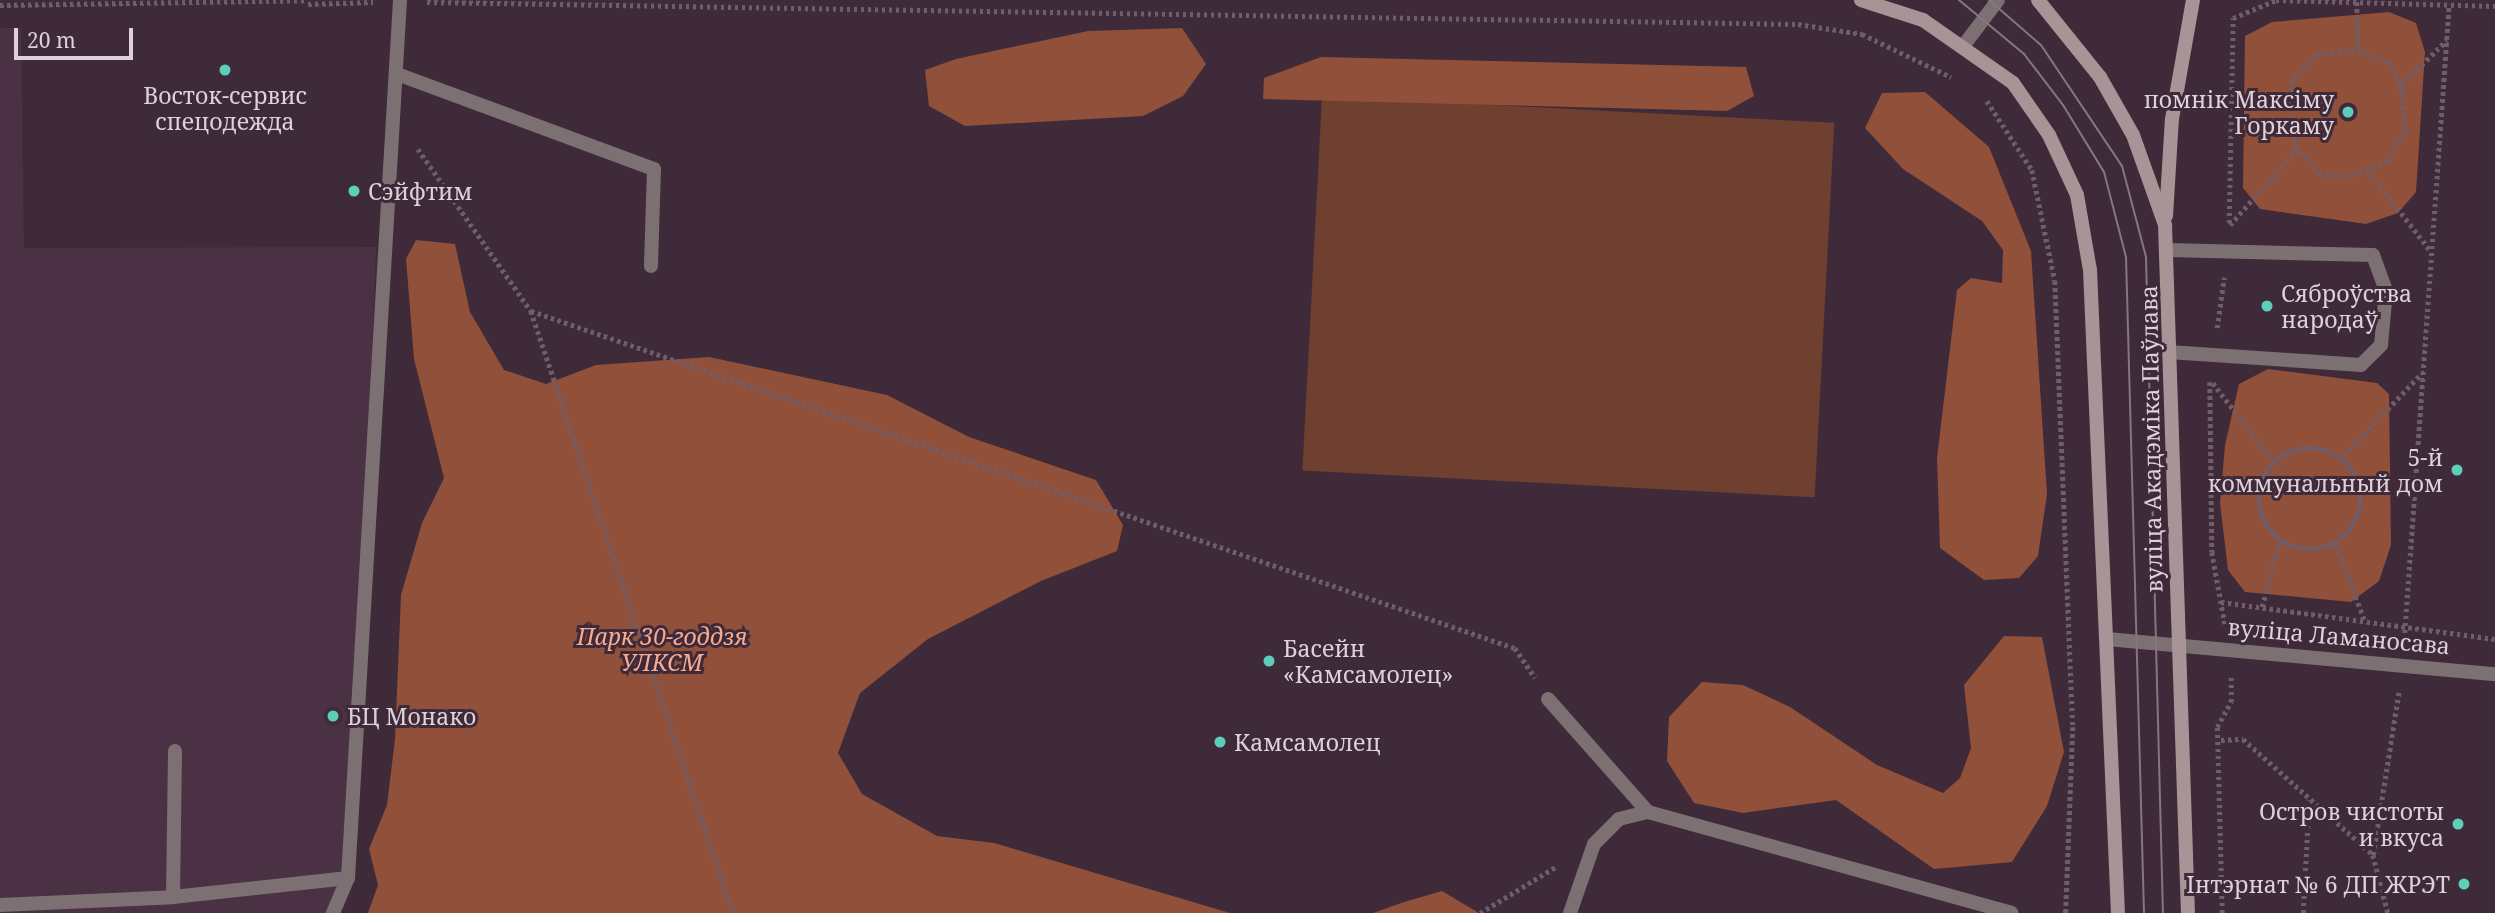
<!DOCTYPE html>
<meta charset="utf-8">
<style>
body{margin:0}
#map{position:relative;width:2495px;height:913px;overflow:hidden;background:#3e2a38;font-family:"Noto Serif",serif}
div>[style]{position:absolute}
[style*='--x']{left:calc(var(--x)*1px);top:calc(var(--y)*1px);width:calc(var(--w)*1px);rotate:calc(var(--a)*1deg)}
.built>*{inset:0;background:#4a3144}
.green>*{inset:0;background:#6f3f2f;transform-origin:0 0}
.forest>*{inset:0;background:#91503a}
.path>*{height:4.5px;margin-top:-2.25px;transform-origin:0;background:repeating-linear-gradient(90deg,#6f5d6a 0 3.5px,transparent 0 7px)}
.path>.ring{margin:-2.25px;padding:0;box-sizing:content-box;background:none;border:4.5px solid #6f5d6a;border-radius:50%}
.lane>*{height:14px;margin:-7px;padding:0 7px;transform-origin:7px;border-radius:7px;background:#7d7072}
.street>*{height:14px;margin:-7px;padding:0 7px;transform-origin:7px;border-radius:7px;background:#7d7072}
.secondary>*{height:14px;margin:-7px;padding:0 7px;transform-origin:7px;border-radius:7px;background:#a89396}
.tram>*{height:2px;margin:-1px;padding:0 1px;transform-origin:1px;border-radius:1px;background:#877682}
.dots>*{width:19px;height:19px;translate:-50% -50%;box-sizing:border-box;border:4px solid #3e2a38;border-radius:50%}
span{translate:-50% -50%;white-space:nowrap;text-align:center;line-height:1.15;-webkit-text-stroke:6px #3e2a38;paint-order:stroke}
.poi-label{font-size:23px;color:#ded1da}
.right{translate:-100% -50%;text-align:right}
.left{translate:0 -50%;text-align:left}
.street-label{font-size:23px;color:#ded1da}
.park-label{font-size:23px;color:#f8aa91;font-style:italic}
.scale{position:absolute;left:14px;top:28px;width:119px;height:32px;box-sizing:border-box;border:4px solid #ded1da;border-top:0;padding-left:9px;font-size:21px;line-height:24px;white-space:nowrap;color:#ded1da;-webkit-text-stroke:5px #3e2a38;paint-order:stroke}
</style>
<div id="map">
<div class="built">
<i style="clip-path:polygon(0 28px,21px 28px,24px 248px,376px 247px,353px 876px,340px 913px,0 913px)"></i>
</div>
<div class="green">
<i style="left:1322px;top:96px;width:513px;height:375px;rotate:3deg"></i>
</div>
<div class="forest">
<i style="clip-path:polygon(2389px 12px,2416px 23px,2425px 52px,2416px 192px,2398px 213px,2366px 224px,2260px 209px,2243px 188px,2245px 36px,2272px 22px)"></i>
<i style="clip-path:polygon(1182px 28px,1206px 64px,1183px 96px,1143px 116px,965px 126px,929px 106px,925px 70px,956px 59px,1088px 31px)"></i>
<i style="clip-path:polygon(1321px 57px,1746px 67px,1754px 96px,1727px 111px,1263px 99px,1264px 78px)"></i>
<i style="clip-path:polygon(1925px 92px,1989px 147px,2031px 251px,2047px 494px,2038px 556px,2019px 578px,1984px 580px,1940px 548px,1937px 458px,1957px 290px,1971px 278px,2002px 283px,2003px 250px,1982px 221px,1903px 169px,1865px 128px,1882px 93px)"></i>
<i style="clip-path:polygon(416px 240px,455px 244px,470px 312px,504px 370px,546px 384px,596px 365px,709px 357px,887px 395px,969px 437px,1096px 480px,1123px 525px,1117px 551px,1041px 581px,928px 639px,860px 693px,838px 753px,862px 794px,937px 836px,994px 843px,1230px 913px,368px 913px,378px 885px,369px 849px,387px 805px,395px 739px,401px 595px,422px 523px,444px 478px,414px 359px,406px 259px)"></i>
<i style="clip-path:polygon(2268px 369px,2377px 383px,2389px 394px,2391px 545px,2379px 581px,2351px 602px,2245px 592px,2228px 570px,2220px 503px,2225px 445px,2239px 384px)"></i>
<i style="clip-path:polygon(2004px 636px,2042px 637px,2064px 752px,2047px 806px,2012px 862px,1934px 869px,1836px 800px,1743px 813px,1694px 803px,1667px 761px,1669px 717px,1702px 682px,1743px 685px,1790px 707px,1877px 765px,1943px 793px,1960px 778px,1971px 748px,1964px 685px)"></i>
<i style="clip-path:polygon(1442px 891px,1479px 913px,1373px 913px,1404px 902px)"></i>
</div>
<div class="path">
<i style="--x:427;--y:2;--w:1371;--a:0.92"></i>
<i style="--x:1798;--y:24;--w:65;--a:8.9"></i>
<i style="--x:1862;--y:34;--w:99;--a:25.8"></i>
<i style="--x:2357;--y:2;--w:48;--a:88.8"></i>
<i style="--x:308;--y:4;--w:65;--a:-1.8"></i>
<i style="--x:0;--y:5;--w:308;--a:-0.9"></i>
<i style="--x:2358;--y:50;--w:33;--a:21"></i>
<i style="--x:2389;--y:62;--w:26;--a:62"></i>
<i style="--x:2401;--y:85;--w:44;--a:83.5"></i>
<i style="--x:2406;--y:129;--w:37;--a:119"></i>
<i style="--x:2388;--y:161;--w:41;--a:158.5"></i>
<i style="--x:2350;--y:176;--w:29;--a:-178"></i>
<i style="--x:2321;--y:175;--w:35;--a:-133"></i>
<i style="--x:2297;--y:149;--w:31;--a:-107"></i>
<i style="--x:2288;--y:119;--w:41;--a:-83"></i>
<i style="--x:2293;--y:78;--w:35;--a:-46"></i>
<i style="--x:2317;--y:53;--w:41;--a:-4.2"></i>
<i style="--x:2401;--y:85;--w:64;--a:-44.4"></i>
<i style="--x:1987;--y:101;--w:82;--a:56.9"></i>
<i style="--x:2032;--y:170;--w:113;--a:78.3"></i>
<i style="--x:2055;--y:281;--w:446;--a:87.7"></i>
<i style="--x:2073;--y:727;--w:186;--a:92.2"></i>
<i style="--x:418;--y:149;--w:198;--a:55.1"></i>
<i style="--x:531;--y:311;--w:635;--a:71.45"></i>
<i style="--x:2367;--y:169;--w:103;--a:52.1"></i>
<i style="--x:2229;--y:223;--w:205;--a:-88.9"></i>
<i style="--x:2233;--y:18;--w:47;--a:-22.7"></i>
<i style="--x:2276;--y:0;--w:219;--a:1.6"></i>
<i style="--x:2230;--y:225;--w:101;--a:-48.6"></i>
<i style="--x:531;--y:311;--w:1040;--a:18.91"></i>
<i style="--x:1515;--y:648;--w:36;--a:56"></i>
<i style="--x:2217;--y:328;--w:51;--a:-82.2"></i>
<i style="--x:2210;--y:382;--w:170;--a:89.3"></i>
<i style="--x:2212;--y:552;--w:73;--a:79.8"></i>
<i style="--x:2213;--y:383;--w:100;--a:52.3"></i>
<i class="ring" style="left:2259px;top:448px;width:97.5px;height:97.5px"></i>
<i style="--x:2344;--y:455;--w:112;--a:-46.5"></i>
<i style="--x:2336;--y:544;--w:82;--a:69.4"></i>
<i style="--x:2221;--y:602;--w:276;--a:7.7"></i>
<i style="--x:2262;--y:607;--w:66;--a:-75.1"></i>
<i style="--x:2404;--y:640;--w:637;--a:-85.95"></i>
<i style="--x:2221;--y:740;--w:22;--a:-3"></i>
<i style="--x:2243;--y:739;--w:174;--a:41.7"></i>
<i style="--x:2373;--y:855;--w:167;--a:-81"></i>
<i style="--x:2373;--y:855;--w:60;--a:75.5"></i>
<i style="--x:1480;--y:913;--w:90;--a:-31.4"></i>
<i style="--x:2222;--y:913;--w:186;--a:-91.5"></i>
<i style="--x:2217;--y:727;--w:29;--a:-61"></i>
<i style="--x:2231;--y:702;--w:25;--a:-90"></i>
<i style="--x:2303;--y:913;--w:113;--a:-87"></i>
</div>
<div class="lane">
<i style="--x:397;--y:74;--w:274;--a:20.3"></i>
<i style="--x:654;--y:169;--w:97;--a:91.8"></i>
<i style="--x:2168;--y:250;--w:205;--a:1.4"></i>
<i style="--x:2373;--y:255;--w:37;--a:70"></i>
<i style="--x:2386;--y:290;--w:55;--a:95.2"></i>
<i style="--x:2381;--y:345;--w:28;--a:135"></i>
<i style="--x:2361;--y:365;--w:189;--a:-176.1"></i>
<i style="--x:1548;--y:699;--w:151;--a:48.5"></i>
<i style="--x:173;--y:897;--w:146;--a:-89.2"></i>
<i style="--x:0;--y:905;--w:173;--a:-2.6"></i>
<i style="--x:173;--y:897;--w:176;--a:-6.2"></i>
<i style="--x:333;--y:913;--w:38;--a:-67"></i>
<i style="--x:348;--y:878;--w:880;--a:-86.61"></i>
<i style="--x:1570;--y:913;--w:73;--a:-70.8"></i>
<i style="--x:1594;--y:844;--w:35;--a:-45"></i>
<i style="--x:1619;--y:819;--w:30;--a:-14"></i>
<i style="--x:1648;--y:812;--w:377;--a:15.5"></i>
</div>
<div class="street">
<i style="--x:1964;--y:45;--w:56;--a:-52.9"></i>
<i style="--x:2107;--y:639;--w:390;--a:5.2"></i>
</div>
<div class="secondary">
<i style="--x:1861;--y:0;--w:65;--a:17.9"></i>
<i style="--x:1923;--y:20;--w:110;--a:35"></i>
<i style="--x:2013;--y:83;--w:63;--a:55.3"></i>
<i style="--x:2049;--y:135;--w:66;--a:65"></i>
<i style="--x:2077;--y:195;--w:76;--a:80.2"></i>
<i style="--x:2090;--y:270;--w:644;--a:87.51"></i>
<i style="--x:2038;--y:0;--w:99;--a:51.2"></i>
<i style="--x:2100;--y:77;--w:67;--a:60.4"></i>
<i style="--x:2133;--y:135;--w:96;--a:70.4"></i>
<i style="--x:2165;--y:225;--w:688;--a:88.09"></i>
<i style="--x:2166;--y:216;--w:97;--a:-86.5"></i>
<i style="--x:2172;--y:119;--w:121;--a:-80"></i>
</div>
<div class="tram">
<i style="--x:1959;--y:0;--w:85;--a:39.7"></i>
<i style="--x:2024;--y:54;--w:64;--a:52.6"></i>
<i style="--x:2063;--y:105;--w:79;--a:58.5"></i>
<i style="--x:2104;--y:172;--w:88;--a:75.5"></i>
<i style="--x:2126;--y:257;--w:656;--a:88.43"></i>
<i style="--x:1989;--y:0;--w:69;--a:40.9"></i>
<i style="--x:2041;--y:45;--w:146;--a:56.2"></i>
<i style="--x:2122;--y:166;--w:94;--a:75.2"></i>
<i style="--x:2146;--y:257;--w:656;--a:88.52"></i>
</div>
<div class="dots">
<i style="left:225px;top:70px;background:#5cceba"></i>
<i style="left:2348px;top:112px;background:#5cceba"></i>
<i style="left:354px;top:191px;background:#5cceba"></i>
<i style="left:2267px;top:306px;background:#5cceba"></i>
<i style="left:2457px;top:470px;background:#5cceba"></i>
<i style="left:1269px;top:661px;background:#5cceba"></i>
<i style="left:333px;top:716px;background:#5cceba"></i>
<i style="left:1220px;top:742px;background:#5cceba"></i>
<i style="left:2458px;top:824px;background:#5cceba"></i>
<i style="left:2464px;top:884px;background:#5cceba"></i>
</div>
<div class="poi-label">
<span style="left:225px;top:108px">Восток-сервис<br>спецодежда</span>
<span class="right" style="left:2334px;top:112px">помнік Максіму<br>Горкаму</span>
<span class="left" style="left:368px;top:191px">Сэйфтим</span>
<span class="left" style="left:2281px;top:306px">Сяброўства<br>народаў</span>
<span class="right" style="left:2443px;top:470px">5-й<br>коммунальный дом</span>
<span class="left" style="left:1283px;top:661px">Басейн<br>«Камсамолец»</span>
<span class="left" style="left:347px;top:716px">БЦ Монако</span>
<span class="left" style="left:1234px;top:742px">Камсамолец</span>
<span class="right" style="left:2444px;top:824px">Остров чистоты<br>и вкуса</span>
<span class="right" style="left:2450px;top:884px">Інтэрнат № 6 ДП ЖРЭТ</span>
</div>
<div class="street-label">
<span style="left:2151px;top:439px;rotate:-91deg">вуліца Акадэміка Паўлава</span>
<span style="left:2339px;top:636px;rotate:5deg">вуліца Ламаносава</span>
</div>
<div class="park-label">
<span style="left:662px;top:649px">Парк 30-годдзя<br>УЛКСМ</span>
</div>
<div class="scale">20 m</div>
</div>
